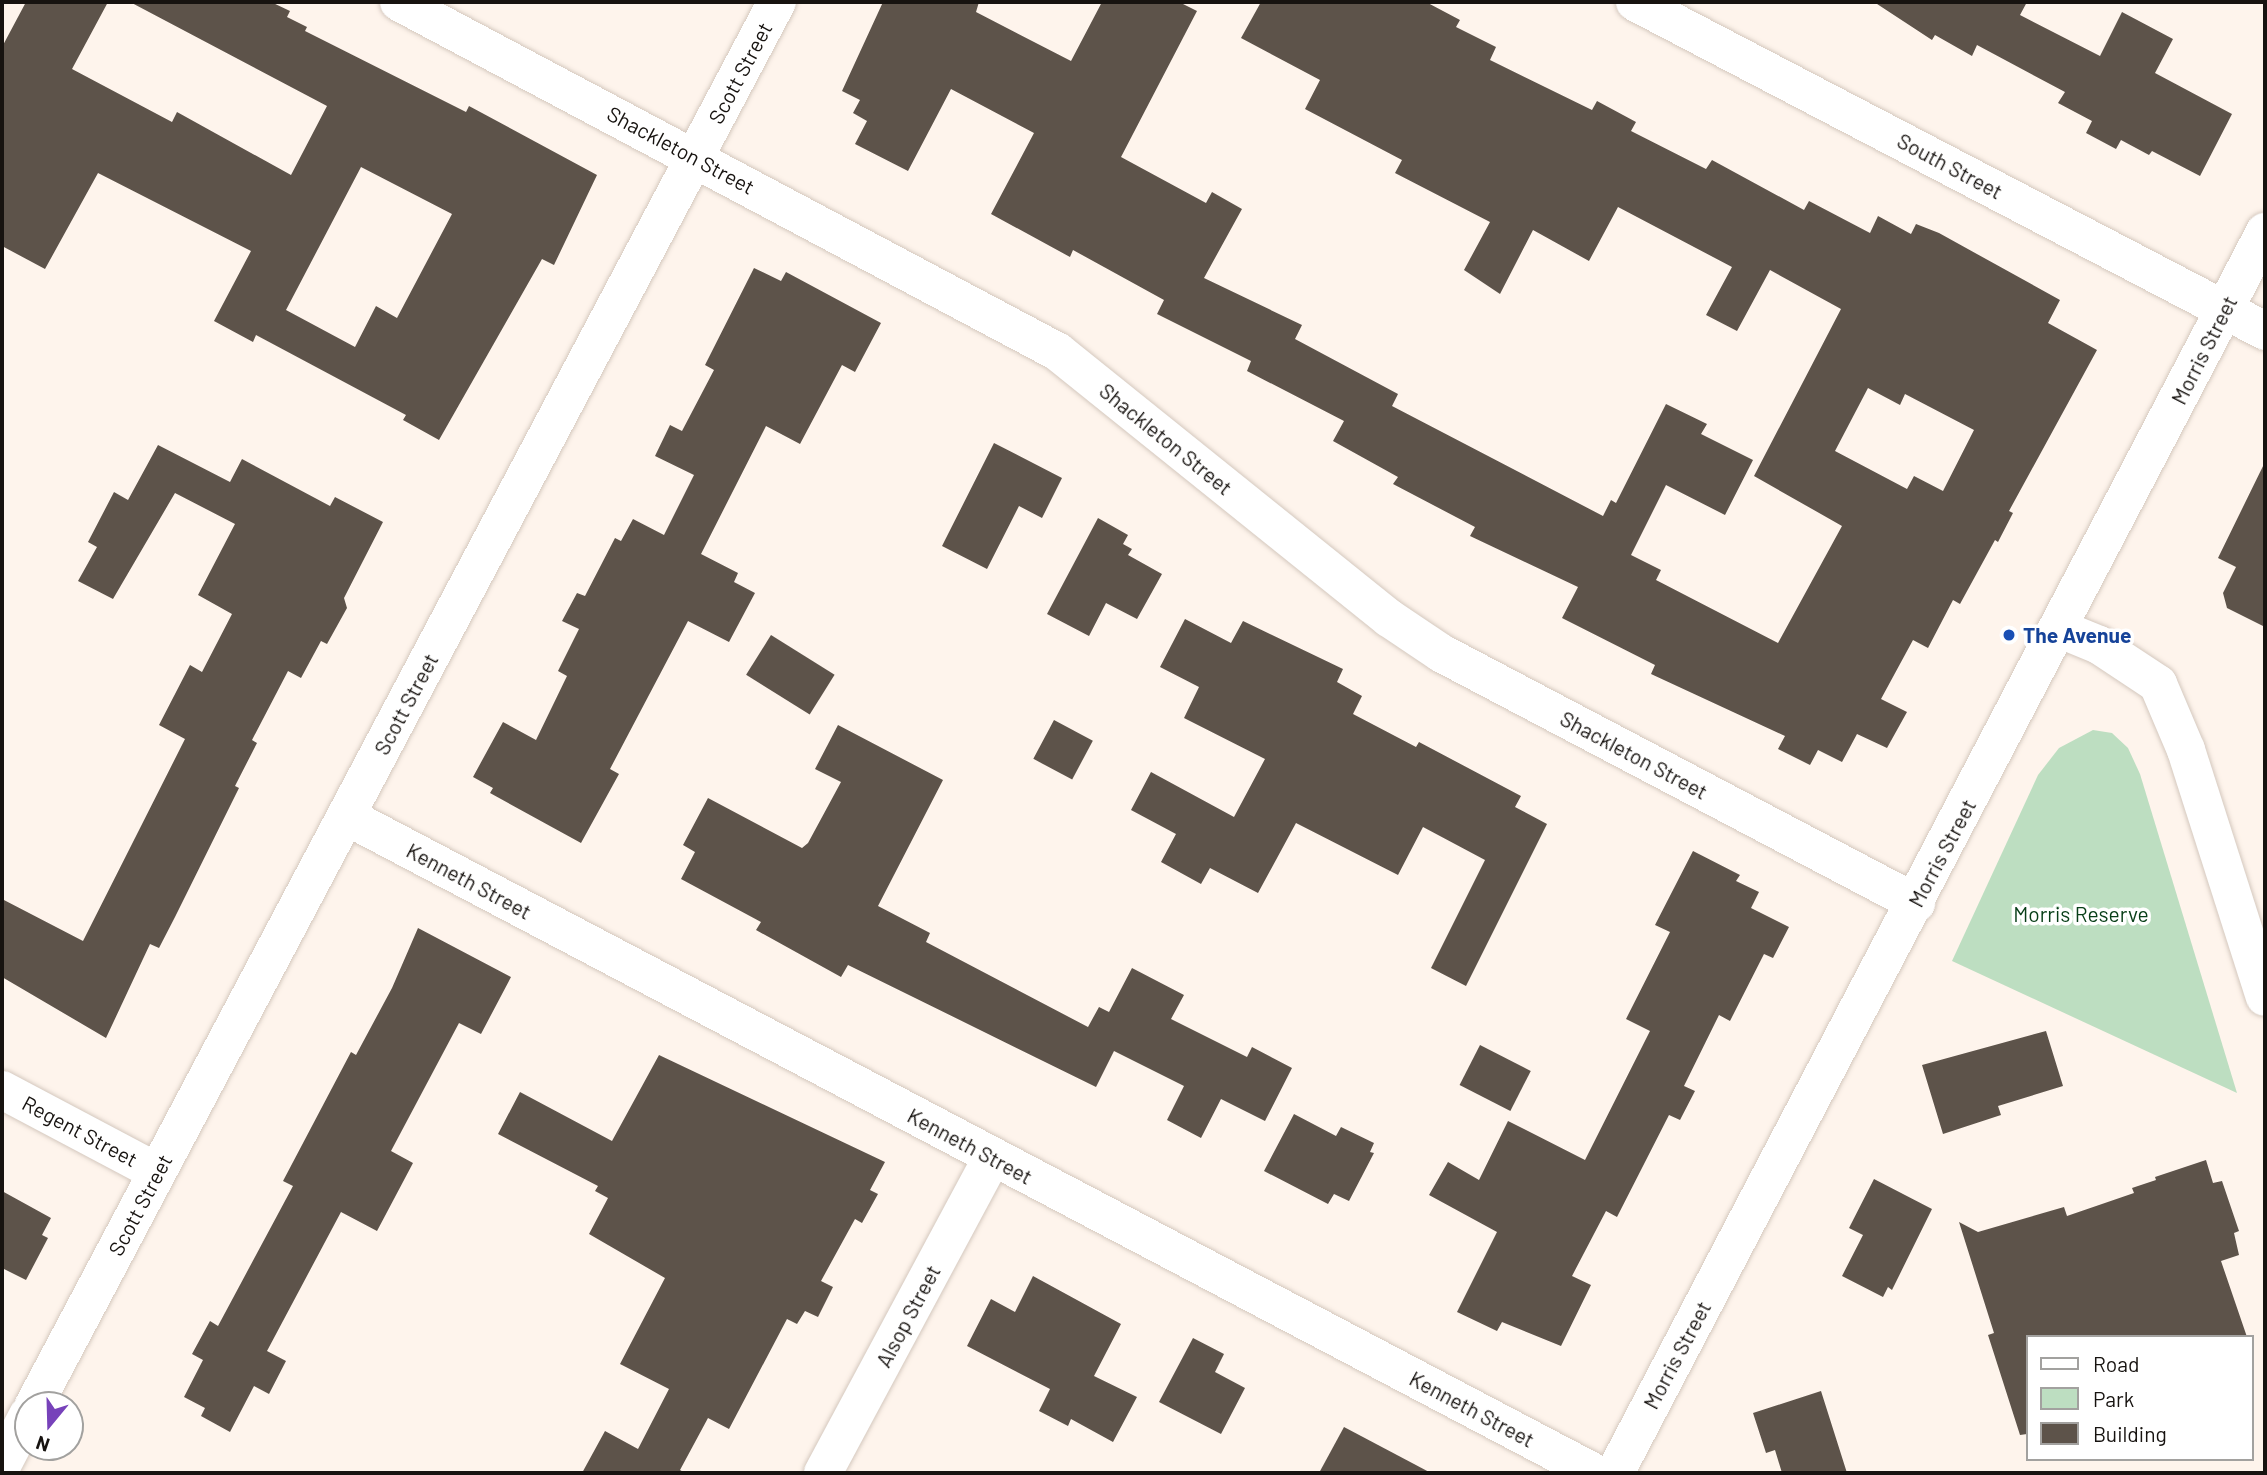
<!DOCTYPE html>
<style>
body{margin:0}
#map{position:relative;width:2267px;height:1475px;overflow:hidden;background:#fef4ec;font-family:Barlow,sans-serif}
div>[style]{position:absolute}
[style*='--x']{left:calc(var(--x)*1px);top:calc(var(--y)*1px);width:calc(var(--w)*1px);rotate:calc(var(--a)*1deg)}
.green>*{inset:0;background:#bddec1}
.building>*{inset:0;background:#5d534a;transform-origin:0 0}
.roads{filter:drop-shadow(0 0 2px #d4c8be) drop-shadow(0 0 2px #d4c8be)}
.minor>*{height:38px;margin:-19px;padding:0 19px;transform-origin:19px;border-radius:19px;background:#fff}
.dots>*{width:19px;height:19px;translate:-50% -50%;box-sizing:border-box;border:4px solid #fff;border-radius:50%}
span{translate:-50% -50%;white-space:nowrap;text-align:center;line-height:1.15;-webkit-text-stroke:7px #fff;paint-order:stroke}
.street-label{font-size:21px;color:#171310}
.transit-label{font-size:21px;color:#164399;font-weight:700}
.left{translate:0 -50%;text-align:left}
.park-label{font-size:21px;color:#073e17}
.frame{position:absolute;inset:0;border:4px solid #171310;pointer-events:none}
.legend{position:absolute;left:2026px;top:1335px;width:228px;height:126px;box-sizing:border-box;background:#fff;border:2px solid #a2a19f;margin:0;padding:9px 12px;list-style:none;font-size:21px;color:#171310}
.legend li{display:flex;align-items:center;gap:14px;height:35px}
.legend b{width:35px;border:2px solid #a2a19f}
.north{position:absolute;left:14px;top:1391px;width:70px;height:70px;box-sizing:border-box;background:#fff;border:2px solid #a2a19f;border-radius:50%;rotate:199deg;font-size:19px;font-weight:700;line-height:28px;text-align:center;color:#171310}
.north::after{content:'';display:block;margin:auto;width:24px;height:32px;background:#7742ba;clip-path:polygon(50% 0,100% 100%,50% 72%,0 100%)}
</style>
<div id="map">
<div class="green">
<i style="clip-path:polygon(2093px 730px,2112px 733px,2128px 748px,2140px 774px,2237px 1093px,1952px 961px,2038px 775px,2059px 748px)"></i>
</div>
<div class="building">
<i style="clip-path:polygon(evenodd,26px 2px,108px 2px,72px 69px,172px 122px,177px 112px,291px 175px,327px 106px,130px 2px,271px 2px,290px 11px,287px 17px,307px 27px,305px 31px,466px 112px,469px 106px,597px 175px,554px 265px,542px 259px,439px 440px,403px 420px,406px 415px,256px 335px,253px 342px,214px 321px,251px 251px,98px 173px,45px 269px,2px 246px,2px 47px,26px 2px,361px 167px,452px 214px,397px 318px,376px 306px,355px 347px,286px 310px,361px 167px)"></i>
<i style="clip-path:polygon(evenodd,883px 2px,979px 2px,976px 12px,1071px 61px,1102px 2px,1179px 2px,1197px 11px,1121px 157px,1206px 203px,1212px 192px,1242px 209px,1204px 278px,1302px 325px,1295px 339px,1398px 394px,1392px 406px,1603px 516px,1611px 500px,1616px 503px,1666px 404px,1707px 424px,1701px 434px,1753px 460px,1725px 515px,1666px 485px,1631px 555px,1661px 570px,1656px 580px,1778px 643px,1842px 526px,1754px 476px,1841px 309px,1770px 270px,1737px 331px,1706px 315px,1732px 267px,1618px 207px,1589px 261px,1533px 230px,1500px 294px,1464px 270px,1490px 222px,1395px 173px,1402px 160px,1305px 109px,1320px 80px,1241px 38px,1261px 2px,1426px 2px,1460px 20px,1456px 27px,1496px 47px,1490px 60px,1592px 110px,1597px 101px,1636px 122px,1631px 131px,1706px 169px,1712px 160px,1804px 210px,1809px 201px,1870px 233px,1878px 216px,1911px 234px,1916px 224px,1939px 233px,2060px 300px,2048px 323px,2097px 350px,2009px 511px,2013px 513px,1998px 542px,1995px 540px,1960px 604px,1953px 600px,1928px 648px,1913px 640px,1881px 699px,1907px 712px,1887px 748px,1857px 734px,1842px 762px,1818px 750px,1810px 765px,1778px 749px,1785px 736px,1651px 674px,1655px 665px,1562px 618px,1578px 587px,1470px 536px,1475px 527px,1393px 484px,1398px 477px,1333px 441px,1344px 421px,1247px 371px,1251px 361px,1157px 314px,1164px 300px,1073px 250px,1070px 257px,991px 214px,1034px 133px,951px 89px,908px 171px,855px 144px,867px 121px,853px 113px,860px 100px,842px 91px,883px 2px,1868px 388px,1900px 405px,1905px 394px,1974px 430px,1943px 491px,1914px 476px,1907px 489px,1835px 451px,1868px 388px)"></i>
<i style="clip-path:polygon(1874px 2px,2027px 2px,2020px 15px,2100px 56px,2122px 12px,2173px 39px,2155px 73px,2232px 114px,2200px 176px,2152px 151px,2149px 155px,2121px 140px,2116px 149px,2086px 133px,2092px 121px,2058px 103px,2065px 92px,1977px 45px,1972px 56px,1935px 35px,1932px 40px)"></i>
<i style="clip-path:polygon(754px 268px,781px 281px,786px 272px,881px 323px,855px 372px,842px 365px,800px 444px,766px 426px,701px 554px,738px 573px,734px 582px,755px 593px,729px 642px,688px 621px,610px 769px,619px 774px,581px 843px,490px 793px,493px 788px,473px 777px,503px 722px,536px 740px,567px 676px,558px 671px,579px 629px,562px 621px,577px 593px,585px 596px,615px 538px,621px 541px,633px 519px,664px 535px,694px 475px,655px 456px,670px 425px,682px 431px,714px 370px,705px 365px)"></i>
<i style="clip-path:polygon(994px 443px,1062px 478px,1042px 518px,1019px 506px,987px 569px,942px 546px)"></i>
<i style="clip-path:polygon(158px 445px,230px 482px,242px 459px,330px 506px,335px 497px,383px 522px,344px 598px,347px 608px,327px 644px,321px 641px,301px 678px,288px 671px,252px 740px,257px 743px,235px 786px,239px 788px,175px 917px,159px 948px,150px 944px,106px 1038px,2px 977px,2px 899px,83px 941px,185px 739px,159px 725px,190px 665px,202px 672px,232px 614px,198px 595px,235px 524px,175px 493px,113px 599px,78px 581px,97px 547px,88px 542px,114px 492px,128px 500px)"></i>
<i style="clip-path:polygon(2265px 462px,2265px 627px,2227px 608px,2223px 593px,2236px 567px,2218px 558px)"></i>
<i style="clip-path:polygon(1098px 518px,1128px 535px,1123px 544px,1132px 549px,1128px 555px,1162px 574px,1137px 619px,1106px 603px,1089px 636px,1047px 614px)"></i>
<i style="clip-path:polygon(1185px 619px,1231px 643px,1243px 621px,1343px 669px,1337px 682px,1362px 696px,1353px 714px,1416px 747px,1419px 742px,1521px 796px,1515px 807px,1547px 824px,1466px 986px,1431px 968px,1485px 860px,1423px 827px,1398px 875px,1296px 823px,1258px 893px,1210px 868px,1201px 884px,1161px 862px,1176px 834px,1131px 810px,1151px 772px,1234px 817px,1265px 759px,1184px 718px,1199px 687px,1160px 667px)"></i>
<i style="left:771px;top:635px;width:75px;height:47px;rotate:32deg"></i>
<i style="left:1054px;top:720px;width:44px;height:44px;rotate:28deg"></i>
<i style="clip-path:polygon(838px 725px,943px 780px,878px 906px,930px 933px,926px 942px,1088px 1027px,1099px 1007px,1109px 1012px,1132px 968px,1184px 995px,1171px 1019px,1247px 1057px,1252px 1047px,1292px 1068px,1265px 1121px,1221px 1099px,1201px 1138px,1167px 1120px,1184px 1086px,1114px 1051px,1096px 1087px,848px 965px,841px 977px,756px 930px,761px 922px,681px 879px,695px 852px,683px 845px,708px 798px,802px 848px,808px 843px,841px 782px,815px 769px)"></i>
<i style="clip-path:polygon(1693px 851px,1740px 875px,1736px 881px,1759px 892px,1751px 908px,1789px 927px,1773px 958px,1764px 954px,1730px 1021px,1719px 1015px,1684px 1086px,1695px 1091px,1680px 1120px,1669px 1115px,1617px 1217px,1606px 1211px,1572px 1276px,1591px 1285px,1561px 1346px,1502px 1322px,1497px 1331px,1457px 1312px,1497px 1232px,1429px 1195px,1448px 1162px,1479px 1180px,1508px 1121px,1585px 1160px,1650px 1031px,1626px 1019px,1670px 932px,1655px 925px)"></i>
<i style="clip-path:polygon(418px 928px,511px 977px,481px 1034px,459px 1023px,391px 1151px,413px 1163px,377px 1231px,341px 1212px,267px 1351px,286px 1361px,269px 1394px,254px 1386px,230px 1432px,201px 1416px,205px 1408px,184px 1397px,203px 1360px,192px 1354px,210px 1321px,218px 1326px,293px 1186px,283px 1181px,351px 1052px,356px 1055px,392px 988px)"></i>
<i style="clip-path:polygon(2046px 1031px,2063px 1086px,1998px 1106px,2001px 1115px,1943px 1134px,1922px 1065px)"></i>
<i style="left:1480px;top:1045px;width:57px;height:45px;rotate:27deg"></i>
<i style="clip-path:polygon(659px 1055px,885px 1162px,870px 1190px,878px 1194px,862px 1223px,855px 1219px,821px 1281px,833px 1287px,818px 1317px,805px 1311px,797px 1324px,787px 1319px,729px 1429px,708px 1418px,680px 1470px,685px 1473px,582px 1473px,605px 1431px,638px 1449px,669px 1389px,620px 1364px,665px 1278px,589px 1234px,608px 1198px,595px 1191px,598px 1186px,498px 1134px,520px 1092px,612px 1141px)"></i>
<i style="clip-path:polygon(1294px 1114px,1336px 1136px,1341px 1127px,1374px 1143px,1370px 1152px,1374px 1153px,1349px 1201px,1334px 1194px,1328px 1204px,1264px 1171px)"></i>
<i style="clip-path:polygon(2206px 1160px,2213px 1183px,2222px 1181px,2239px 1231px,2234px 1233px,2239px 1255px,2221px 1261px,2247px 1337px,2027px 1337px,2027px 1434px,2020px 1435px,1988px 1335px,1994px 1333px,1959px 1222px,1978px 1232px,2064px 1207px,2067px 1216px,2134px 1193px,2132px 1188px,2156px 1180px,2155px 1177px)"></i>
<i style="clip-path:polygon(1874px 1179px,1932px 1209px,1892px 1290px,1888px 1287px,1883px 1297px,1842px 1276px,1863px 1235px,1849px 1228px)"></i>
<i style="clip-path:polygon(2px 1191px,51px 1218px,42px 1235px,48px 1238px,26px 1280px,2px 1268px)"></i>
<i style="clip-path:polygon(1033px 1276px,1121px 1324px,1094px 1376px,1137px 1397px,1113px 1442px,1071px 1419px,1068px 1426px,1039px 1411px,1050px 1389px,967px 1346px,991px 1299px,1015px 1312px)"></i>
<i style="clip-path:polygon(1193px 1338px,1224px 1354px,1215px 1372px,1245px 1388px,1221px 1434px,1159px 1402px)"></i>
<i style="clip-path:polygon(1821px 1391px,1847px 1473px,1782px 1473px,1775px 1450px,1766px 1453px,1753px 1413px)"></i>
<i style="clip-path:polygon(1344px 1427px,1431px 1473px,1319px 1473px)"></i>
</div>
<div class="roads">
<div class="minor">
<i style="--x:399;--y:2;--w:746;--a:27.97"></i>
<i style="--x:1058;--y:352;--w:425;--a:38.8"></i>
<i style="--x:1389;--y:618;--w:63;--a:33.9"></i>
<i style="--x:1441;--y:653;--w:537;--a:27.76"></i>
<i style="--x:1635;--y:2;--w:711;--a:27.57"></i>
<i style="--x:2060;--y:629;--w:42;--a:22.3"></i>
<i style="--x:2099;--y:645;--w:71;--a:33.5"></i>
<i style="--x:2158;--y:684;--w:72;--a:67"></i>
<i style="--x:2186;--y:750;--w:259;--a:72.3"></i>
<i style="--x:346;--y:816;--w:1411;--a:27.75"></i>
<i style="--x:2;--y:1090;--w:175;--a:27.9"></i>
<i style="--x:34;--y:1405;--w:1588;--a:-62.1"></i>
<i style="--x:2;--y:1465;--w:56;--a:-62.5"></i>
<i style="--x:823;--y:1473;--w:357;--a:-61.8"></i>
<i style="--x:1615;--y:1473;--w:1401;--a:-62.36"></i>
</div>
</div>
<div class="dots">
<i style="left:2009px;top:635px;background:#1a4fb4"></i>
</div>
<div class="street-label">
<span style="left:740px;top:73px;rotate:-62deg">Scott Street</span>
<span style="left:681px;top:150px;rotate:28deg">Shackleton Street</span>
<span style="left:1950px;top:166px;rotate:28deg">South Street</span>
<span style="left:2204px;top:350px;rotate:-63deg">Morris Street</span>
<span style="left:1166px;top:439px;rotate:39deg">Shackleton Street</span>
<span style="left:406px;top:704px;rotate:-62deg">Scott Street</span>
<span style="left:1634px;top:755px;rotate:28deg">Shackleton Street</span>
<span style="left:1942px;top:853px;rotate:-62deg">Morris Street</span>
<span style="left:469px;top:881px;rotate:28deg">Kenneth Street</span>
<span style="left:80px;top:1131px;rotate:28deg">Regent Street</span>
<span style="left:970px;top:1146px;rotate:28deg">Kenneth Street</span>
<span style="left:140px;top:1205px;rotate:-62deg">Scott Street</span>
<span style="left:908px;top:1316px;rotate:-62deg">Alsop Street</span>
<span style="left:1677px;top:1355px;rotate:-62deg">Morris Street</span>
<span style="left:1472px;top:1409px;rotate:28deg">Kenneth Street</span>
</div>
<div class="transit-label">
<span class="left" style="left:2023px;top:635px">The Avenue</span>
</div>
<div class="park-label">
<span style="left:2081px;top:914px">Morris Reserve</span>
</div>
<div class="frame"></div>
<ul class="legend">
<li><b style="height:9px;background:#fff"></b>Road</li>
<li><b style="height:19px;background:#bddec1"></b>Park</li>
<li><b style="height:19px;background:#5d534a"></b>Building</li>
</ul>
<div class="north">N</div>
</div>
